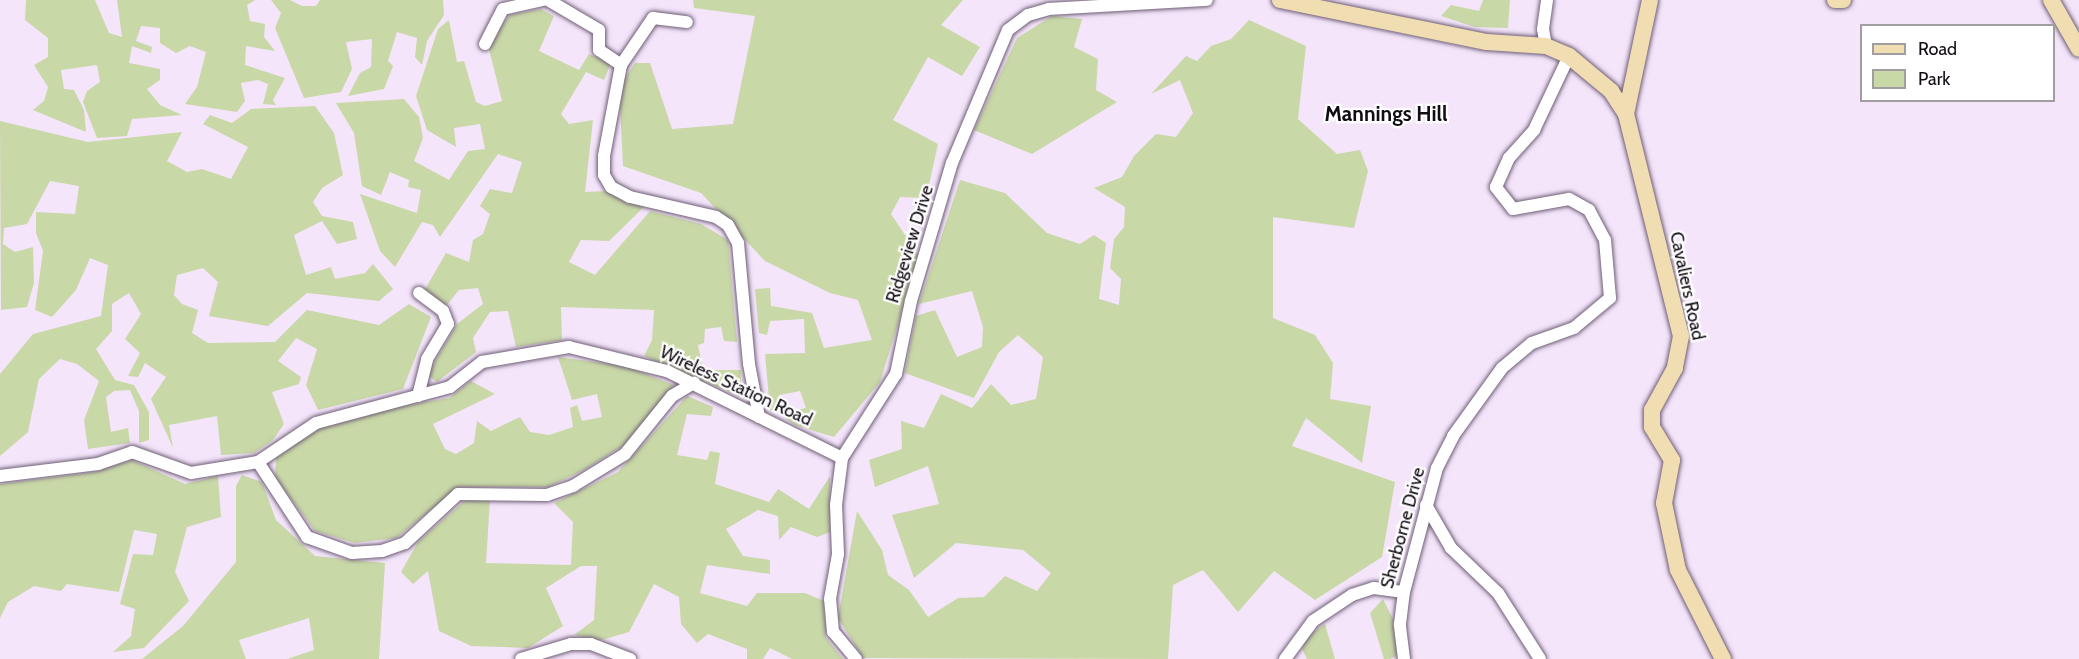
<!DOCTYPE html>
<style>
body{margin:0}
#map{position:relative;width:2079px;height:659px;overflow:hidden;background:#f4e5fb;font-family:Cabin,sans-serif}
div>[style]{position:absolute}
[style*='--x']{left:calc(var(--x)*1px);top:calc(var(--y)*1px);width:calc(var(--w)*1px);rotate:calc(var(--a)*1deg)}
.green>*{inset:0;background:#c9d8a7}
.roads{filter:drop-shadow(0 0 2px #6f5e76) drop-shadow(0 0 2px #6f5e76)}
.street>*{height:12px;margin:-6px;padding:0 6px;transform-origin:6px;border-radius:6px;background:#fff}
.secondary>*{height:16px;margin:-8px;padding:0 8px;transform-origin:8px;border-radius:8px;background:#f1ddb2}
span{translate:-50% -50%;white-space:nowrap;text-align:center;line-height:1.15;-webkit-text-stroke:4.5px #fff;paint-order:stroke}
.street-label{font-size:18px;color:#120c15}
.quarter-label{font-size:21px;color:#120c15;font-weight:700}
.legend{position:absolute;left:1860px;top:24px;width:195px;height:78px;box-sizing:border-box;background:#fff;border:2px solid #a09ea1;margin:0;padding:8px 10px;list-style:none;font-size:18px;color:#120c15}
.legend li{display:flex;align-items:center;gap:12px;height:30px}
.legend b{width:30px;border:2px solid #a09ea1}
</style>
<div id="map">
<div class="green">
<i style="clip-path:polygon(26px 0,95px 0,109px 33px,122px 37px,117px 0,255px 0,247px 5px,250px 21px,265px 24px,264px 37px,275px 51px,246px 46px,245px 65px,285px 78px,273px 100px,276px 105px,263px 104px,268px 84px,258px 80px,241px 83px,245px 101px,237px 112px,185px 104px,197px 87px,206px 52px,190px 46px,176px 53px,160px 43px,160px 28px,141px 26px,136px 41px,152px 47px,151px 53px,132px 46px,129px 63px,160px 69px,160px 80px,147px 89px,160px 105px,182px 115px,132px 119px,127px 136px,97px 138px,83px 102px,87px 91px,100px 82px,97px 65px,61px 70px,64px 89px,74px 90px,84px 110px,86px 132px,33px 110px,44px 101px,48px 87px,34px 65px,48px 57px,48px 38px,25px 20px)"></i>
<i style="clip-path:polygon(271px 0,290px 0,302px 6px,316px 6px,320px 0,443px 0,444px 15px,427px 41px,422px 65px,415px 57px,417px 38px,397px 32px,388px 61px,393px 66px,384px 89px,348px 96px,360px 73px,371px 67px,372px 39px,346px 42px,352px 69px,341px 92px,304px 98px,275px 28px,281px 13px)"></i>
<i style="clip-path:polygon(693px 0,963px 0,941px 25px,980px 47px,962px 76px,928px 57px,893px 120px,938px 144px,926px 198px,900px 197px,891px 214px,919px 256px,880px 382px,834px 437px,795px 425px,779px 414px,806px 408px,800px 391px,780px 395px,779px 408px,770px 411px,765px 354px,805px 353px,804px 319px,770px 321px,767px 335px,759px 333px,755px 289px,770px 288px,771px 306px,812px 313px,824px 348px,872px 340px,858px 300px,830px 293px,765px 261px,701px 193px,623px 166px,619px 87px,635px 63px,650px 63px,672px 129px,733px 124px,755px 16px,694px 8px)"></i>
<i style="clip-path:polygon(1483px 0,1510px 0,1508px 28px,1475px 27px,1441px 16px,1451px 5px,1479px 11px)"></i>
<i style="clip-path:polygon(541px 9px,554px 16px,539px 51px,579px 70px,589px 54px,611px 63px,604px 80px,586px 72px,561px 114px,569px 124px,593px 120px,585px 192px,609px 191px,644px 207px,609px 241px,581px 240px,569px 262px,595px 275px,650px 211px,701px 224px,728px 240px,737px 342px,724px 341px,721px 327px,705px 329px,704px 343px,698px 345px,703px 370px,741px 370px,741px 397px,644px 356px,652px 340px,654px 310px,561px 307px,562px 340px,516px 347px,508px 311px,490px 312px,473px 338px,476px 352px,437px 382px,427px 375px,457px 324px,483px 304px,478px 288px,459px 290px,447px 305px,424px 291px,446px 253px,469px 262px,473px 240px,483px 234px,490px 214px,480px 206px,490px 189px,512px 193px,522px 162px,498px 154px,440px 237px,433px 225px,422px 222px,395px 267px,380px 251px,360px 194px,417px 213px,421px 190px,408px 187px,409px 180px,390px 172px,381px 195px,362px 186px,354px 133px,336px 103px,404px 99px,419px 117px,423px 138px,414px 161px,449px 180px,468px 151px,485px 149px,480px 124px,454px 128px,456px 147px,427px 130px,416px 96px,438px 29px,449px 20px,457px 62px,464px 61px,476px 102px,485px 106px,502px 101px,489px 49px,499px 29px,510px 15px)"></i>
<i style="clip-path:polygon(1052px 16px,1082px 19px,1074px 47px,1098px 59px,1096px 90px,1117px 102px,1032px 154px,974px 130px,1017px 38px)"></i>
<i style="clip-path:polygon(1249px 20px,1306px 46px,1298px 119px,1337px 154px,1360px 150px,1368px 171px,1354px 228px,1273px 217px,1273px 318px,1315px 335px,1333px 363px,1330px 399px,1371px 406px,1362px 463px,1306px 418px,1292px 446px,1395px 482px,1382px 557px,1315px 600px,1274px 571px,1238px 612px,1203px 570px,1173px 585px,1168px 659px,863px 658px,838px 618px,857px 511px,882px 550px,888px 575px,909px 590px,928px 617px,958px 598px,984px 597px,1005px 576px,1037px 591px,1051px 573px,1023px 550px,956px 543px,914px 578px,892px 515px,939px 504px,928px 466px,875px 487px,869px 460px,902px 449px,901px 421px,924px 428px,941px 394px,972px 408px,991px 384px,1011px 405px,1036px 399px,1043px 357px,1018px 335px,999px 352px,974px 398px,905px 373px,916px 316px,935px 310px,957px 357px,982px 347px,983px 327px,972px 291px,919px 304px,960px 180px,1005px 193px,1047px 233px,1080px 244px,1094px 235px,1106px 243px,1099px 299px,1119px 305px,1121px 279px,1110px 268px,1114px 239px,1124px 227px,1125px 207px,1094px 188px,1122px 177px,1134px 156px,1156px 134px,1176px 137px,1193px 113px,1180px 80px,1151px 94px,1186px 56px,1197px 61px,1211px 46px,1231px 39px)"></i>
<i style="clip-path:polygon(315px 106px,334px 133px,343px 175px,322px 188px,313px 202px,322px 216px,353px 222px,357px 239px,337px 244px,322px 221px,294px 235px,306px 275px,331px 267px,335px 279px,365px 273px,373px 264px,393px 289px,379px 301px,307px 293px,268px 326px,209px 316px,218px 282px,203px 268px,177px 275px,174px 295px,182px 304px,198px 310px,192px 333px,208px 343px,275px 342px,307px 310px,379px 325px,409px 304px,431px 317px,403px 389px,318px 410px,306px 385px,317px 349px,296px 338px,278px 361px,301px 377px,299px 384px,272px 392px,284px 424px,273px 440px,254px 453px,221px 455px,217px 416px,169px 425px,173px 448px,151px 399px,166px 377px,145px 363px,138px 377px,128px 376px,140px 353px,125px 339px,141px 314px,129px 293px,112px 304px,112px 331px,96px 349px,115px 380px,134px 385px,149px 412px,149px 440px,139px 443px,139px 411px,130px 390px,114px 391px,106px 397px,111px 432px,128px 428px,130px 443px,88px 449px,84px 420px,99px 381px,77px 364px,60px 359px,39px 379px,28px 432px,0 456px,0 374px,33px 334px,101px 316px,108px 265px,90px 258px,76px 290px,52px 317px,35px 310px,43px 251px,36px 233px,36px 212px,75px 214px,79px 186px,50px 181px,27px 224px,4px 228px,3px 244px,15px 252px,33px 247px,34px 283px,27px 307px,1px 310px,0 121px,88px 142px,182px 132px,167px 161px,187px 172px,202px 169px,231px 179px,248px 147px,203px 124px,210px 115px,232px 123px,251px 109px)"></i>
<i style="clip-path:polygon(558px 357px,625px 366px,674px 385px,626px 444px,582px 471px,548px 487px,459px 487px,396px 538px,355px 543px,315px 531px,275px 477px,276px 457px,321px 427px,381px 409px,449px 398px,471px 381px,495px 394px,433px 424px,445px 449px,456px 454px,474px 443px,477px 421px,491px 431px,520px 417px,530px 432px,549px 435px,573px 427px,570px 408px,577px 405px,582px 421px,602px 417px,597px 394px,572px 400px)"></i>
<i style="clip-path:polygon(687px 396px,713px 407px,711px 416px,687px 414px,677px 455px,707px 460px,710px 451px,720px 453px,715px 484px,769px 502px,778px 489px,809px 509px,830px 476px,830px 532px,817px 537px,791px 527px,779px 540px,778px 516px,758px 510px,726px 529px,743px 556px,770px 560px,770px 574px,707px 565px,700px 593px,747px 606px,757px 593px,805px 593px,824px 601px,826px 638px,843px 659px,792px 659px,770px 648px,763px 659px,747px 659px,747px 649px,708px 634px,697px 643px,681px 624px,679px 597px,654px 584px,629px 632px,601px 640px,574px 635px,594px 620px,597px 566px,581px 566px,546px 588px,563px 626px,528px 648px,471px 646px,439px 631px,428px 571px,413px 584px,401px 572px,418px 542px,464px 501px,490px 499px,486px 563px,571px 565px,573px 522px,554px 503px,618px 472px)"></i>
<i style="clip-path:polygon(132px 460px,185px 484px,218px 476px,221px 517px,187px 527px,175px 572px,189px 601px,144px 648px,113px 652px,131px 636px,135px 609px,120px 604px,133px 554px,153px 555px,157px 534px,134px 530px,119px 592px,67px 584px,61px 591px,34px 586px,8px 602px,0 618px,0 484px,94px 472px)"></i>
<i style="clip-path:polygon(242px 475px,262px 482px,276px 520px,315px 556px,385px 563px,379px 659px,287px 659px,314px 650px,309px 618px,239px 640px,246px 659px,142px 659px,183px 626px,236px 562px,236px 486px)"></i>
<i style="clip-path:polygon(1383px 599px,1396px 625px,1398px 655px,1390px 659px,1384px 659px,1370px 613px)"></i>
<i style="clip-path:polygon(1325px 624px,1335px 659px,1307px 659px,1302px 649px,1308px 636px)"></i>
</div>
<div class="roads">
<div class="street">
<i style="--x:548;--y:0;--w:59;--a:30.5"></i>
<i style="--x:599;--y:30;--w:20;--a:90"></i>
<i style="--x:599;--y:50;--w:27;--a:34"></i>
<i style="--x:621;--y:65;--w:93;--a:100.6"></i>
<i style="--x:604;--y:156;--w:19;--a:90"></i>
<i style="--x:604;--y:175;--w:14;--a:60"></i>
<i style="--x:611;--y:187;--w:21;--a:28"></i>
<i style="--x:630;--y:197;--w:88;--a:13.1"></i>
<i style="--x:716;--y:217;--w:14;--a:34"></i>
<i style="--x:728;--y:225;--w:21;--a:61"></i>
<i style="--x:738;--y:243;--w:121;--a:84.8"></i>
<i style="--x:749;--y:364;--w:54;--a:79.3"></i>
<i style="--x:485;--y:44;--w:39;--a:-63"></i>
<i style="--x:503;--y:9;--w:41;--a:-12.7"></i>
<i style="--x:1546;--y:46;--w:17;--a:-100"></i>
<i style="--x:1543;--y:29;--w:29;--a:-82"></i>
<i style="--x:621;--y:65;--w:57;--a:-55.8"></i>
<i style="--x:653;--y:18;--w:34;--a:7"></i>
<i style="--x:418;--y:396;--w:38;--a:-76"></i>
<i style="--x:427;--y:359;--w:41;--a:-59"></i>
<i style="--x:448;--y:324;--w:14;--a:-111"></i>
<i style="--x:443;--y:311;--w:30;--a:-143"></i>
<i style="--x:258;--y:462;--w:90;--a:56.8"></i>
<i style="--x:307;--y:537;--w:48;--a:19.6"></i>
<i style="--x:352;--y:553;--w:30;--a:-4"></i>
<i style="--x:382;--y:551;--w:24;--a:-19"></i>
<i style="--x:405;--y:543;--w:72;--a:-42.8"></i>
<i style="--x:458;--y:494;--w:89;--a:0.6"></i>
<i style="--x:547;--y:495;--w:28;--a:-19"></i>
<i style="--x:573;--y:486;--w:61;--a:-31.6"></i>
<i style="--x:625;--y:454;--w:75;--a:-51"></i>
<i style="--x:672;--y:396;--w:26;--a:-31"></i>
<i style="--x:0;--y:476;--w:99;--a:-7"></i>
<i style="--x:98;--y:464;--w:36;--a:-19"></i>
<i style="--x:132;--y:452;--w:63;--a:19.6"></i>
<i style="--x:191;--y:473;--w:68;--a:-9.3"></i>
<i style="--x:258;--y:462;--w:70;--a:-33.9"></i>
<i style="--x:316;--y:423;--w:139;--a:-15"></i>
<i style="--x:450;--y:387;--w:41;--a:-38"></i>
<i style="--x:482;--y:362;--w:88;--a:-9.8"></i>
<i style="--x:569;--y:347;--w:101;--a:13.8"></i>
<i style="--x:667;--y:371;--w:195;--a:26.4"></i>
<i style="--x:1426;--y:505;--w:50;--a:59.8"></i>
<i style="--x:1451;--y:548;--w:65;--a:43.8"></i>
<i style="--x:1498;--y:593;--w:78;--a:57.5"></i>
<i style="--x:521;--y:659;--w:52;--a:-16.7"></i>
<i style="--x:571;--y:644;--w:20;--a:0"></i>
<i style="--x:591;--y:644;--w:42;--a:21"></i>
<i style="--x:856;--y:659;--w:35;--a:-130"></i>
<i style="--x:833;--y:632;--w:33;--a:-95"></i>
<i style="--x:830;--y:599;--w:46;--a:-79.9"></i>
<i style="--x:838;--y:554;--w:49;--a:-92.3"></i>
<i style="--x:836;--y:505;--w:47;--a:-82.7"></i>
<i style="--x:842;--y:458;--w:100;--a:-57.3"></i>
<i style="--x:896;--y:374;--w:75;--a:-78.4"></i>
<i style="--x:911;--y:301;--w:144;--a:-73.5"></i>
<i style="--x:952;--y:163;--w:144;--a:-67.2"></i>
<i style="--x:1008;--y:30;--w:25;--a:-37"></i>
<i style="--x:1028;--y:15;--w:22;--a:-16"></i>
<i style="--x:1049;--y:9;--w:158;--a:-3.3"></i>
<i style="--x:1285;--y:659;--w:47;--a:-53.6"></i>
<i style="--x:1313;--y:621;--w:47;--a:-33.7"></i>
<i style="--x:1352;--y:595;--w:23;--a:-18"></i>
<i style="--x:1374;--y:588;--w:30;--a:8"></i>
<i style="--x:1404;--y:659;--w:35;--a:-97"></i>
<i style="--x:1400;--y:624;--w:32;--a:-83"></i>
<i style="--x:1404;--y:592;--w:128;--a:-75.1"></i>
<i style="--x:1437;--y:468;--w:36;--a:-63"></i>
<i style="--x:1453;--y:436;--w:84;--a:-54.2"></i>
<i style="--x:1502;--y:368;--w:39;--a:-40"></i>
<i style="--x:1532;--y:343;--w:45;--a:-19.7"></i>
<i style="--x:1574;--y:328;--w:47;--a:-39.8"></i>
<i style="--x:1610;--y:298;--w:58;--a:-94.9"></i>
<i style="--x:1605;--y:240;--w:34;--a:-118"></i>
<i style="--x:1589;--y:210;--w:23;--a:-151"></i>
<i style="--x:1569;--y:199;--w:57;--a:169.9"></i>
<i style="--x:1513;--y:209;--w:28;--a:-128"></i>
<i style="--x:1496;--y:187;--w:32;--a:-66"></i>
<i style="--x:1509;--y:158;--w:38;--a:-48"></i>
<i style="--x:1534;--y:130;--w:82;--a:-64.7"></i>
</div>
<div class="secondary">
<i style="--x:1280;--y:0;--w:211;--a:11.5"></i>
<i style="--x:1487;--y:42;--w:59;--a:3.9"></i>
<i style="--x:1546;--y:46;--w:25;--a:23"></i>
<i style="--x:1569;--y:56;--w:55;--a:39.8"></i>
<i style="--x:1611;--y:91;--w:27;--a:57"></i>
<i style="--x:1626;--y:114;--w:229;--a:76.1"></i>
<i style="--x:1681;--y:336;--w:33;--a:101"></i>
<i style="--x:1675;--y:368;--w:48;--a:118.7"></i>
<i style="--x:1652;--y:410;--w:17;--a:90"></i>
<i style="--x:1652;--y:427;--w:39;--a:59"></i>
<i style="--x:1672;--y:460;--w:44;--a:100.5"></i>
<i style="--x:1664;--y:503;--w:68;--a:78.2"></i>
<i style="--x:1678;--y:570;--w:100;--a:63.2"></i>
<i style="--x:1835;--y:0;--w:8;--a:0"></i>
<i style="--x:2051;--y:0;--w:56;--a:60.3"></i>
<i style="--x:1626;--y:114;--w:116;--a:-78.1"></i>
</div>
</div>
<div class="street-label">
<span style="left:910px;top:244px;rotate:-73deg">Ridgeview Drive</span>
<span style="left:1687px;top:286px;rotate:78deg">Cavaliers Road</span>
<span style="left:736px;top:386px;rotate:25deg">Wireless Station Road</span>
<span style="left:1403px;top:528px;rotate:-75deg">Sherborne Drive</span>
</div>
<div class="quarter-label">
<span style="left:1386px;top:114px">Mannings Hill</span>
</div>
<ul class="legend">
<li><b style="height:8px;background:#f1ddb2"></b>Road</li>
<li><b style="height:16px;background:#c9d8a7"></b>Park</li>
</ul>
</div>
